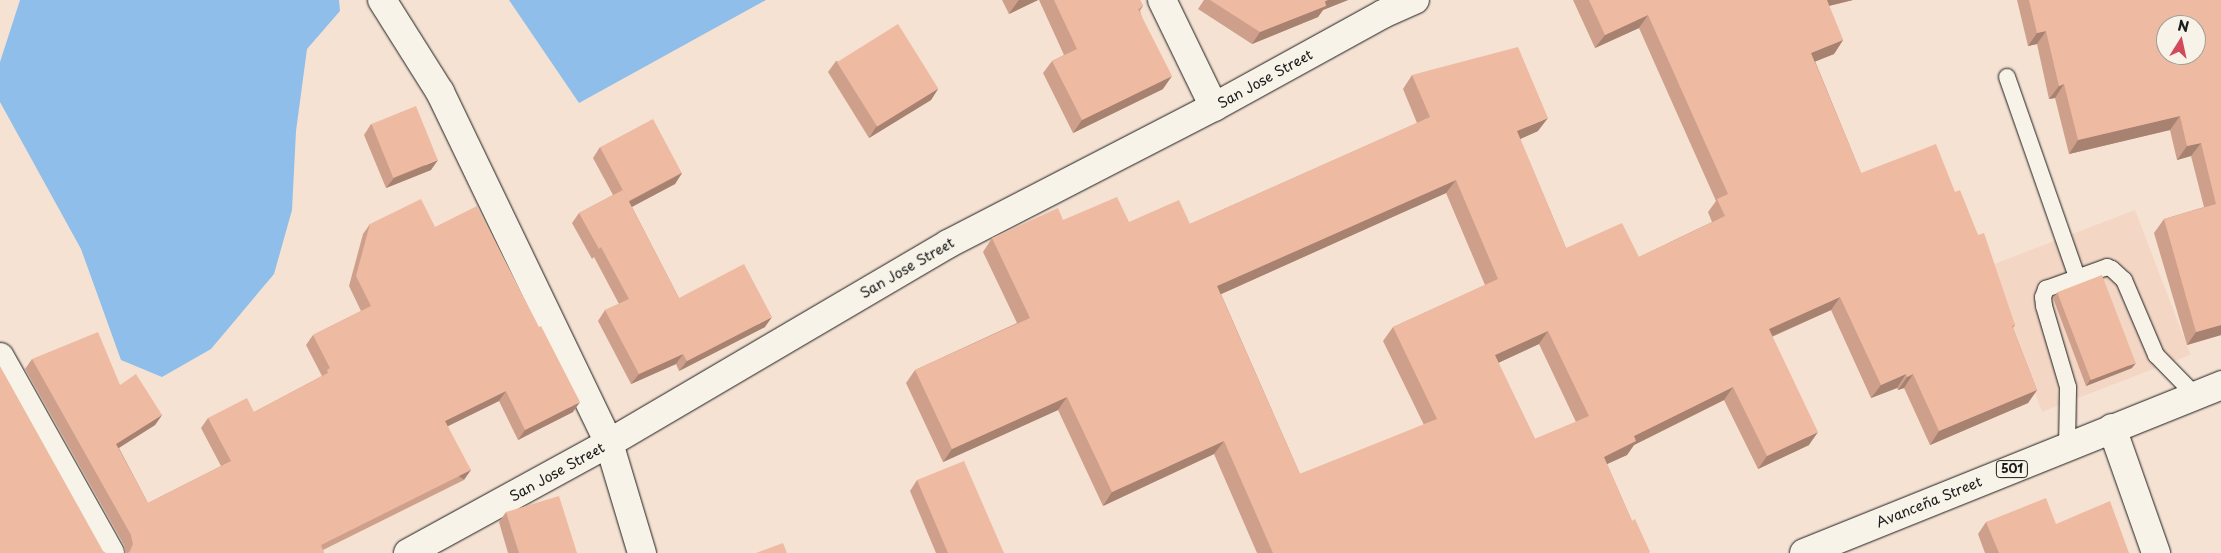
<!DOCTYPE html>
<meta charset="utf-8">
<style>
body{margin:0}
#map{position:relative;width:2221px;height:553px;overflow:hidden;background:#f5e2d3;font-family:"Playpen Sans",sans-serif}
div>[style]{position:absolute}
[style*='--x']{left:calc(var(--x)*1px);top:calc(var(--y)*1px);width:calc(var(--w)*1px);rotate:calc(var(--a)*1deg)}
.built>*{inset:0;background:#f3d6c4;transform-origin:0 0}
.water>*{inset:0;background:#8ebee9}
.roads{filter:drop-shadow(0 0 1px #1c1c1c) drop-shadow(0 0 1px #1c1c1c)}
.service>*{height:16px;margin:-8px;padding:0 8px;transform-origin:8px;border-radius:8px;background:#f7f3e8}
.minor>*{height:28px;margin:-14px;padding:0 14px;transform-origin:14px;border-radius:14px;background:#f7f3e8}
.primary>*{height:28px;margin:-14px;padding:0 14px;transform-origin:14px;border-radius:14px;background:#f7f3e8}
.wall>*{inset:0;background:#cea08b}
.shaded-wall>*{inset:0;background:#a78271;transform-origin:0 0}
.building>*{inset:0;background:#efbaa2;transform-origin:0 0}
span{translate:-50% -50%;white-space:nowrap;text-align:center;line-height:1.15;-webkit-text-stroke:4px #f7f3e8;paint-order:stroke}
.shield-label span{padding:1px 4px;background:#f7f3e8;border:1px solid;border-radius:4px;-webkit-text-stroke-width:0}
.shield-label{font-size:12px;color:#1c1c1c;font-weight:700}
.street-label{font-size:14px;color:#1c1c1c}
.north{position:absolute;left:2156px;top:15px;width:50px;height:50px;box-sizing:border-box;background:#f7f3e8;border:1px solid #9f9d96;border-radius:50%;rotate:10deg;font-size:14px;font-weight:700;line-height:20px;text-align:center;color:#1c1c1c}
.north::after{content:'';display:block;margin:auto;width:18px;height:22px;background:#d1495b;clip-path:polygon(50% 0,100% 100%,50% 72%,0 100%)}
</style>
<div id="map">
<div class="built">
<i style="left:2135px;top:210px;width:155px;height:159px;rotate:69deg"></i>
</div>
<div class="water">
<i style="clip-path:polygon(20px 0,339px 0,340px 11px,307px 49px,296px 131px,292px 210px,274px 274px,211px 349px,162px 377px,121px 360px,81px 249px,0 102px,0 62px)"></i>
<i style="clip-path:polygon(509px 0,766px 0,579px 103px)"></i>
</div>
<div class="roads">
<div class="service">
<i style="--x:2007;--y:77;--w:212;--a:70.7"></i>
<i style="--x:2067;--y:447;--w:60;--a:-89"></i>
<i style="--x:2068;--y:387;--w:84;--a:-106.5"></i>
<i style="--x:2044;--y:306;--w:9;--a:-96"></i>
<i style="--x:2043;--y:297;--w:9;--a:-69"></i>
<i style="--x:2046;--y:289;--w:65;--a:-19.8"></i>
<i style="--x:2107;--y:267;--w:5;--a:22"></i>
<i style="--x:2112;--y:269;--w:16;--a:43"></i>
<i style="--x:2124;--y:280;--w:82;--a:66.9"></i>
<i style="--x:2156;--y:355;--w:56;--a:45.7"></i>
</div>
<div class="minor">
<i style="--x:382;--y:0;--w:109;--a:57.8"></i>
<i style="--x:440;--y:92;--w:390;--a:64.3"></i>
<i style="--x:609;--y:443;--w:115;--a:73.3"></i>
<i style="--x:1162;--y:0;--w:119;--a:64.1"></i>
<i style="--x:0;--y:357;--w:225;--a:60.7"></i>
<i style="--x:2112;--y:428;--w:133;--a:70.6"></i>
<i style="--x:408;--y:553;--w:229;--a:-28.7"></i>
<i style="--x:609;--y:443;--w:393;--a:-30.4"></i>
<i style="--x:948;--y:244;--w:299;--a:-27.3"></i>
<i style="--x:1214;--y:107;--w:193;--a:-28.8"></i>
<i style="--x:1383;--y:14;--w:35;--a:-24"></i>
</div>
<div class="primary">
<i style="--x:1804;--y:553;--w:450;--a:-21.9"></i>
</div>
</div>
<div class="wall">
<i style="clip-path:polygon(1002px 0,1038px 0,1009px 14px)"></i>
<i style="clip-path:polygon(1039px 0,1140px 0,1143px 6px,1140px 11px,1163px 89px,1073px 133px,1043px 73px,1052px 61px,1064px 55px)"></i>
<i style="clip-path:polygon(1204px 0,1348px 0,1323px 10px,1318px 17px,1252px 44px,1198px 9px)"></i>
<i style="clip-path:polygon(evenodd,1573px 0,1853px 0,1829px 6px,1843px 40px,1834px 54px,1815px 61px,1861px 173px,1955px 192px,1978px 235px,2015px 325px,2013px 328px,2037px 390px,2028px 403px,1930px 445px,1904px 388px,1898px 390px,1897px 388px,1871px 398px,1831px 310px,1772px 337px,1809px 445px,1758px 469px,1724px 400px,1634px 445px,1627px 455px,1607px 464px,1632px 521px,1649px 553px,1257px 553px,1214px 454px,1103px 506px,1058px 410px,943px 462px,906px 383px,915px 370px,1017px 323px,983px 252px,992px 238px,1063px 220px,1190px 224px,1417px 123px,1403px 89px,1412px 75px,1538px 131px,1520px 139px,1566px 248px,1639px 257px,1712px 222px,1708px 212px,1716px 201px,1639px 28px,1595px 48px,1573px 0,1446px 193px,1485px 285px,1393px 327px,1383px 341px,1424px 425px,1300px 474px,1221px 294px,1446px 193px,1573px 0,1539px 344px,1576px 422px,1535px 439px,1498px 363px,1539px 344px)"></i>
<i style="clip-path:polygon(2017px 0,2221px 0,2221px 335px,2187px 345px,2154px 233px,2164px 219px,2204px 207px,2191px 156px,2177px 160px,2170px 130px,2069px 154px,2055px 98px,2049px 99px,2037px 44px,2028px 46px)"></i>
<i style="clip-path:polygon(836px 61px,938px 89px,931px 100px,869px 138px,828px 72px)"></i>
<i style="clip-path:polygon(371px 124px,431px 170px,386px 188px,364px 135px)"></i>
<i style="clip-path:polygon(600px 147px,682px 173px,675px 184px,632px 207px,679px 298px,765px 327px,679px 371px,676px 364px,631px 384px,598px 321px,605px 310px,619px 304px,594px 257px,592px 259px,572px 223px,579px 213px,613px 195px,593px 158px)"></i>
<i style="clip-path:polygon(370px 224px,435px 227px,573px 412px,518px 440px,499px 401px,448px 426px,464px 480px,323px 550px,324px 553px,125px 553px,124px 545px,25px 369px,32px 359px,120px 385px,162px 415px,155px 425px,119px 448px,148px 503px,221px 466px,201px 428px,208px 418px,254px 412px,322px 376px,306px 345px,313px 335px,361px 311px,349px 286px,363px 234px)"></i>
<i style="clip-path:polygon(2057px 293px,2132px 368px,2086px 386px,2053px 298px)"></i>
<i style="clip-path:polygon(917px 480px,1004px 553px,936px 553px,910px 491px)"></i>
<i style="clip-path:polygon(506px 512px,577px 553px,508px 553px,499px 522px)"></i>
<i style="clip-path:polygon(1986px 522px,2056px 524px,2129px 553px,1985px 553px,1978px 534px)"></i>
</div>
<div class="shaded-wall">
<i style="clip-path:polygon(1019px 0,1038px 0,1009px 14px,1018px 1px)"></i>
<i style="clip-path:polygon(1328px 0,1348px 0,1323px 10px,1318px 17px,1252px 44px,1260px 32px)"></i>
<i style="clip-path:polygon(1822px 0,1853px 0,1816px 9px)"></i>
<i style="clip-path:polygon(1648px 15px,1639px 28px,1595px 48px,1605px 35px)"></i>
<i style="clip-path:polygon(2046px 31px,2037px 44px,2028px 46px,2037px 33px)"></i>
<i style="clip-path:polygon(1843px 40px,1834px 54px,1802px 67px,1811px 53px)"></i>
<i style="clip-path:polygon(1172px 76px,1163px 89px,1073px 133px,1082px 120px)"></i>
<i style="clip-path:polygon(2064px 84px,2055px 98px,2049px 99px,2059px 86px)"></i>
<i style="clip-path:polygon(938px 89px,931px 100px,869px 138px,876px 127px)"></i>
<i style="clip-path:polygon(2180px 116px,2170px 130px,2069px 154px,2078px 140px)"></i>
<i style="clip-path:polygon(1548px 118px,1538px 131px,1507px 145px,1517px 131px)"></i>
<i style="clip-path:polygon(2201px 143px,2191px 156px,2177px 160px,2187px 146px)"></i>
<i style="clip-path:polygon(438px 160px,431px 170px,386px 188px,394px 178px)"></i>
<i style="clip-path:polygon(682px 173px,675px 184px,622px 212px,630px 201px)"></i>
<i style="clip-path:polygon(1456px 180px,1446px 193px,1208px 300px,1217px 286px)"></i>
<i style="clip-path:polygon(1840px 297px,1831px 310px,1759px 342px,1769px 329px)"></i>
<i style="clip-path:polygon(772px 317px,765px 327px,679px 371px,687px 361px)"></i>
<i style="clip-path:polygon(2221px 325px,2221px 335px,2187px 345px,2196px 332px)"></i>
<i style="clip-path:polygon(1548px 331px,1539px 344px,1485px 369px,1495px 355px)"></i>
<i style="clip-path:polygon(683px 354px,676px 364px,631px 384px,639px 374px)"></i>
<i style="clip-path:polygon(2136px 363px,2132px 368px,2086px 386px,2090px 380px)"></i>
<i style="clip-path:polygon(1906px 374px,1897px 388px,1871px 398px,1881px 385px)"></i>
<i style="clip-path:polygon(1913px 374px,1904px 388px,1898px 390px,1907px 377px)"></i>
<i style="clip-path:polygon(1733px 387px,1724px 400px,1634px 445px,1627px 455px,1594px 470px,1604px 457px,1634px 436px)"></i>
<i style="clip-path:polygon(2037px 390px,2028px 403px,1930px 445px,1939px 431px)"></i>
<i style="clip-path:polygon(506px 391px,499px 401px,438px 431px,445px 421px)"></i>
<i style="clip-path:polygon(1067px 397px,1058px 410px,943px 462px,952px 449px)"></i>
<i style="clip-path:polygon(580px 402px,573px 412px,518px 440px,525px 430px)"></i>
<i style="clip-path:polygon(162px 415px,155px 425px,109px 454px,116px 444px)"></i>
<i style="clip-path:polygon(1818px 432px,1809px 445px,1758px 469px,1767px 456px)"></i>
<i style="clip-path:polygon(1224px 441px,1214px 454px,1103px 506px,1112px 492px)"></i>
<i style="left:471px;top:470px;width:12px;height:168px;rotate:125deg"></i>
</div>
<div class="building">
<i style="clip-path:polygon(1054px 0,1140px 0,1143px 6px,1138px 9px,1172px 76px,1082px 120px,1052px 61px,1077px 49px)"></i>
<i style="clip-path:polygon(1210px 0,1328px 0,1325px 1px,1326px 6px,1260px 32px)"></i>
<i style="clip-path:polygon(evenodd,1589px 0,1827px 0,1843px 40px,1811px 53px,1861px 173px,1936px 144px,1955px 192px,1960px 190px,1978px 235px,1984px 233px,2015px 325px,2012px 326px,2037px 390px,1939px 431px,1913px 374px,1907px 377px,1906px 374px,1881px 385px,1840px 297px,1769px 329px,1818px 432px,1767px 456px,1733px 387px,1634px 436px,1636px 441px,1604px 457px,1632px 521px,1635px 519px,1650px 552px,1648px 553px,1273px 553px,1224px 441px,1112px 492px,1067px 397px,952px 449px,915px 370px,1030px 318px,992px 238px,1058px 208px,1063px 220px,1117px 197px,1129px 222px,1179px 200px,1190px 224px,1430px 117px,1412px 75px,1518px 47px,1548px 118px,1517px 131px,1566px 248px,1622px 223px,1639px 257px,1725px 216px,1717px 199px,1728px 194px,1648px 15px,1605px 35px,1589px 0,1456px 180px,1498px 279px,1393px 327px,1437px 419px,1300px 474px,1217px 286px,1456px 180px,1589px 0,1548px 331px,1589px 416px,1535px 439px,1495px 355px,1548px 331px)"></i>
<i style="clip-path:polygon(evenodd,2029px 0,2221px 0,2221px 325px,2196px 332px,2164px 219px,2216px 204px,2201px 143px,2187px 146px,2180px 116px,2078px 140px,2064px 84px,2059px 86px,2046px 31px,2037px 33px,2029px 0,2166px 25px,2196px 25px,2196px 55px,2166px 55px,2166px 25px)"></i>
<i style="left:898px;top:24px;width:76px;height:72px;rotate:58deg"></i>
<i style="left:416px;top:106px;width:58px;height:48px;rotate:68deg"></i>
<i style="left:653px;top:119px;width:61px;height:60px;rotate:62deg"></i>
<i style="clip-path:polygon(623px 190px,679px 298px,744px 264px,772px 317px,687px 361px,683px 354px,639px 374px,605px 310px,629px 299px,601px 247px,599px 249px,579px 213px)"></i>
<i style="clip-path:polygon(421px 199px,435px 227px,477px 206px,539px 327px,541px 326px,580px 402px,525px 430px,506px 391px,445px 421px,471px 470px,321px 545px,324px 553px,128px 553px,130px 551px,133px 544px,131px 535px,32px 359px,98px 332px,120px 385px,136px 374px,162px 415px,116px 444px,148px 503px,231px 461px,208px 418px,247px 398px,254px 412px,328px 373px,327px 370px,330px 368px,313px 335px,371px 306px,356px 276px,370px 224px)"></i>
<i style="left:2102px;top:275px;width:94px;height:48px;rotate:69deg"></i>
<i style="clip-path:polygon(0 366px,103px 551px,106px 553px,0 553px)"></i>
<i style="clip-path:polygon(964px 461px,1004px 553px,948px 553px,917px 480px)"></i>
<i style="clip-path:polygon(559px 496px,577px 553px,519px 553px,506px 512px)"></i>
<i style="clip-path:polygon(2046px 498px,2056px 524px,2110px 501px,2129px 553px,1999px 553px,1986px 522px)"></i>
<i style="clip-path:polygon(783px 543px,787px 553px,756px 553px)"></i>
</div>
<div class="shield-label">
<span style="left:2012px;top:469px">501</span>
</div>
<div class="street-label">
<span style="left:1265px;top:79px;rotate:-29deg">San Jose Street</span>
<span style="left:907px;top:268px;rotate:-30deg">San Jose Street</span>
<span style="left:557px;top:472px;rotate:-29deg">San Jose Street</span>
<span style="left:1929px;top:502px;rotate:-22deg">Avanceña Street</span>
</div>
<div class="north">N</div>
</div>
